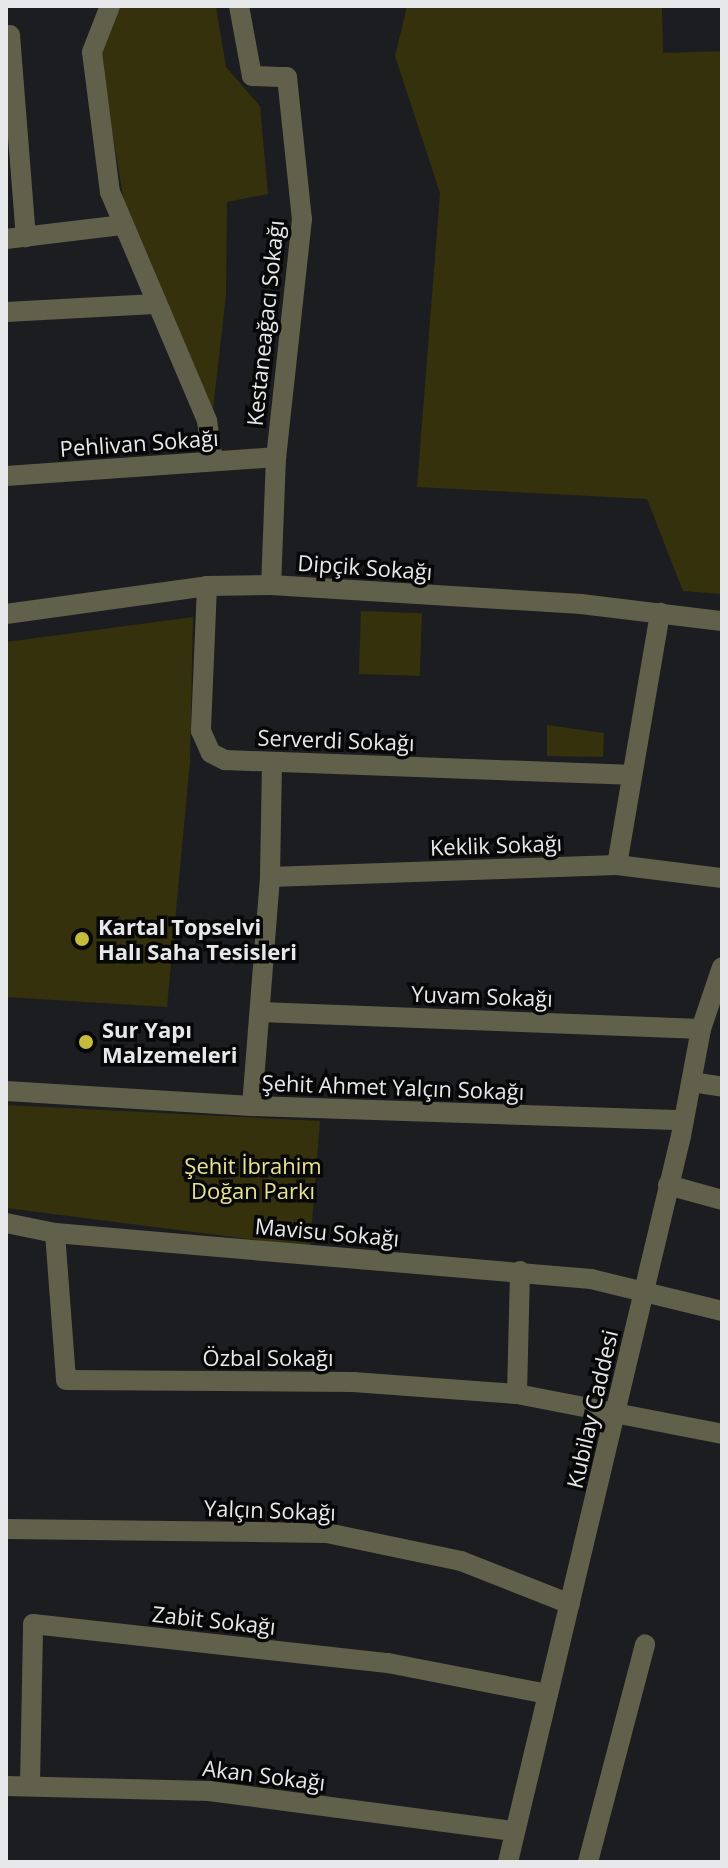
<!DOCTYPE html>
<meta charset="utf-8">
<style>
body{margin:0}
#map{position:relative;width:728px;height:1868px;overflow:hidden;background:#1c1d20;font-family:"Open Sans",sans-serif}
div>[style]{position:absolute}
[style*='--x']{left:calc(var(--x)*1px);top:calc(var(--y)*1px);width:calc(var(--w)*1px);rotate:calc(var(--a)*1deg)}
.green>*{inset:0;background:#34310c;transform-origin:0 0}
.minor>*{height:20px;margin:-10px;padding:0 10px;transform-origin:10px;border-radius:10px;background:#61604b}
.tertiary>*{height:20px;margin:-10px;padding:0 10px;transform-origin:10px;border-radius:10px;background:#61604b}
.dots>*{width:22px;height:22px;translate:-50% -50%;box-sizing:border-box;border:4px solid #070708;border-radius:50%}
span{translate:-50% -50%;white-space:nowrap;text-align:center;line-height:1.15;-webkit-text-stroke:7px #070708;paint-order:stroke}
.street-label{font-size:22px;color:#e7e8ea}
.poi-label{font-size:22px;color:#e7e8ea;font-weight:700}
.left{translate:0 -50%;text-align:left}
.park-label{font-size:22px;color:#e8e391}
.frame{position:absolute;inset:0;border:8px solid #e7e8ea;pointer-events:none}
</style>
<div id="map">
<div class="green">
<i style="clip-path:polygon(117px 6px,216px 6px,226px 67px,260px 106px,268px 194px,227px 202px,226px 295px,213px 409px,128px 224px,99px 57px)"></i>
<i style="clip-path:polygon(407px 6px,662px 6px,663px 53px,722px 51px,722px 594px,683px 591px,647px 499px,417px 487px,440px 193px,395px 56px)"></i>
<i style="left:361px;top:611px;width:61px;height:63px;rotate:2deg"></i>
<i style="clip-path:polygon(193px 617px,190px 762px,167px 1007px,6px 997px,6px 642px)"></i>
<i style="clip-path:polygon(547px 725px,604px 733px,603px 757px,547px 756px)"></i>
<i style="clip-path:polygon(6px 1105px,320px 1121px,310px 1247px,6px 1208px)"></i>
</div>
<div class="minor">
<i style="--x:110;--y:6;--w:49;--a:111.4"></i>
<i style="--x:92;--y:52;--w:141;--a:82.7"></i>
<i style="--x:110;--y:192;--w:249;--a:67"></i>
<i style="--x:207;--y:421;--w:40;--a:81.5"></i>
<i style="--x:239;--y:6;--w:71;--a:79.5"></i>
<i style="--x:252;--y:76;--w:35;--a:2"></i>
<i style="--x:287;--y:77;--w:143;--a:84"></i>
<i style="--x:302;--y:219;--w:239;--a:96.2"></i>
<i style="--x:276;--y:457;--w:128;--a:92.2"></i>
<i style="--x:10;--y:35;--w:203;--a:85.5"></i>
<i style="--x:6;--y:239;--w:116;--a:-6.9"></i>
<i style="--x:6;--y:312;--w:149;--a:-3.1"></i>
<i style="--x:6;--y:476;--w:271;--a:-4"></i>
<i style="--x:207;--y:586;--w:145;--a:92.4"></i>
<i style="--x:201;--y:731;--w:24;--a:66"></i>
<i style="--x:211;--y:753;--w:16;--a:27"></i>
<i style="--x:225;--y:760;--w:405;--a:2.1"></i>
<i style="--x:6;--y:614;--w:203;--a:-7.9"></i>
<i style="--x:207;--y:586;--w:64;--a:-0.9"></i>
<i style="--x:271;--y:585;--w:311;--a:3.5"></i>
<i style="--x:581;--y:604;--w:142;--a:6.9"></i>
<i style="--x:617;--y:865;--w:256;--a:-80.3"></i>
<i style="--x:270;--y:877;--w:347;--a:-2"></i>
<i style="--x:617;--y:865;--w:106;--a:7.1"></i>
<i style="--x:260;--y:1012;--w:441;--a:2.2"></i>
<i style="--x:692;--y:1082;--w:30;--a:9"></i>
<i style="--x:252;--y:1106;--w:230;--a:-85.5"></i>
<i style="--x:270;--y:877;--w:115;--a:-89"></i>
<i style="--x:668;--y:1185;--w:56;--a:15.5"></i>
<i style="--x:6;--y:1223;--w:50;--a:11.5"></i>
<i style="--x:55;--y:1233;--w:538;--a:4.91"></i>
<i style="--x:591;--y:1279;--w:135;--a:13.7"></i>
<i style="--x:55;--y:1233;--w:147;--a:85.7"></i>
<i style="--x:66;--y:1380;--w:287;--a:0.4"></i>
<i style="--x:353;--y:1382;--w:164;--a:4.2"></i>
<i style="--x:517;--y:1394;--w:209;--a:11"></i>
<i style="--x:517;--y:1394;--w:123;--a:-88.6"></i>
<i style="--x:6;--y:1529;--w:321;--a:0.7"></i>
<i style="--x:327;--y:1533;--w:137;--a:11.8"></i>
<i style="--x:461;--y:1561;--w:117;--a:21.5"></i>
<i style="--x:30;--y:1785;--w:161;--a:-88.9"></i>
<i style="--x:33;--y:1624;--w:357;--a:6.3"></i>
<i style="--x:388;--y:1663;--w:163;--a:11"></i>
<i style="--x:6;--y:1786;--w:203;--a:1.4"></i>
<i style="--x:209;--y:1791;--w:308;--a:7.5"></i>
<i style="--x:588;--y:1862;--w:225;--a:-75.3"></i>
</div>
<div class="tertiary">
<i style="--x:6;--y:1091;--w:246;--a:3.5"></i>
<i style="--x:252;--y:1106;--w:432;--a:1.9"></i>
<i style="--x:508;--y:1862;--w:746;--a:-76.6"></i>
<i style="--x:681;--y:1136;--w:109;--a:-79.4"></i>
<i style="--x:701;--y:1029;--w:65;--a:-71.3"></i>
</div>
<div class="dots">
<i style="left:82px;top:939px;background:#c5bc3d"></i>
<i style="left:86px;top:1042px;background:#c5bc3d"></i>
</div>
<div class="street-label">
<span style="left:265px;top:323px;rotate:-84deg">Kestaneağacı Sokağı</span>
<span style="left:139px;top:443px;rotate:-4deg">Pehlivan Sokağı</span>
<span style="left:365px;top:567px;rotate:4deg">Dipçik Sokağı</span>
<span style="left:336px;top:740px;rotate:2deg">Serverdi Sokağı</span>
<span style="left:496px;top:845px;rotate:-2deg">Keklik Sokağı</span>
<span style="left:482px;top:996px;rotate:2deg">Yuvam Sokağı</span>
<span style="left:393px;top:1087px;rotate:2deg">Şehit Ahmet Yalçın Sokağı</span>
<span style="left:327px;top:1232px;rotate:5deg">Mavisu Sokağı</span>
<span style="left:268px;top:1358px">Özbal Sokağı</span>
<span style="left:592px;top:1409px;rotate:-77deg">Kubilay Caddesi</span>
<span style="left:270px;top:1510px;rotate:2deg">Yalçın Sokağı</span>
<span style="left:214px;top:1620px;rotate:6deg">Zabit Sokağı</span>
<span style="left:264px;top:1775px;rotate:7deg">Akan Sokağı</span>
</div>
<div class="poi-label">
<span class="left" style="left:98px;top:939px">Kartal Topselvi<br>Halı Saha Tesisleri</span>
<span class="left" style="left:102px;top:1042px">Sur Yapı<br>Malzemeleri</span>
</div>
<div class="park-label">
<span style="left:253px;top:1178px">Şehit İbrahim<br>Doğan Parkı</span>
</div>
<div class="frame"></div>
</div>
